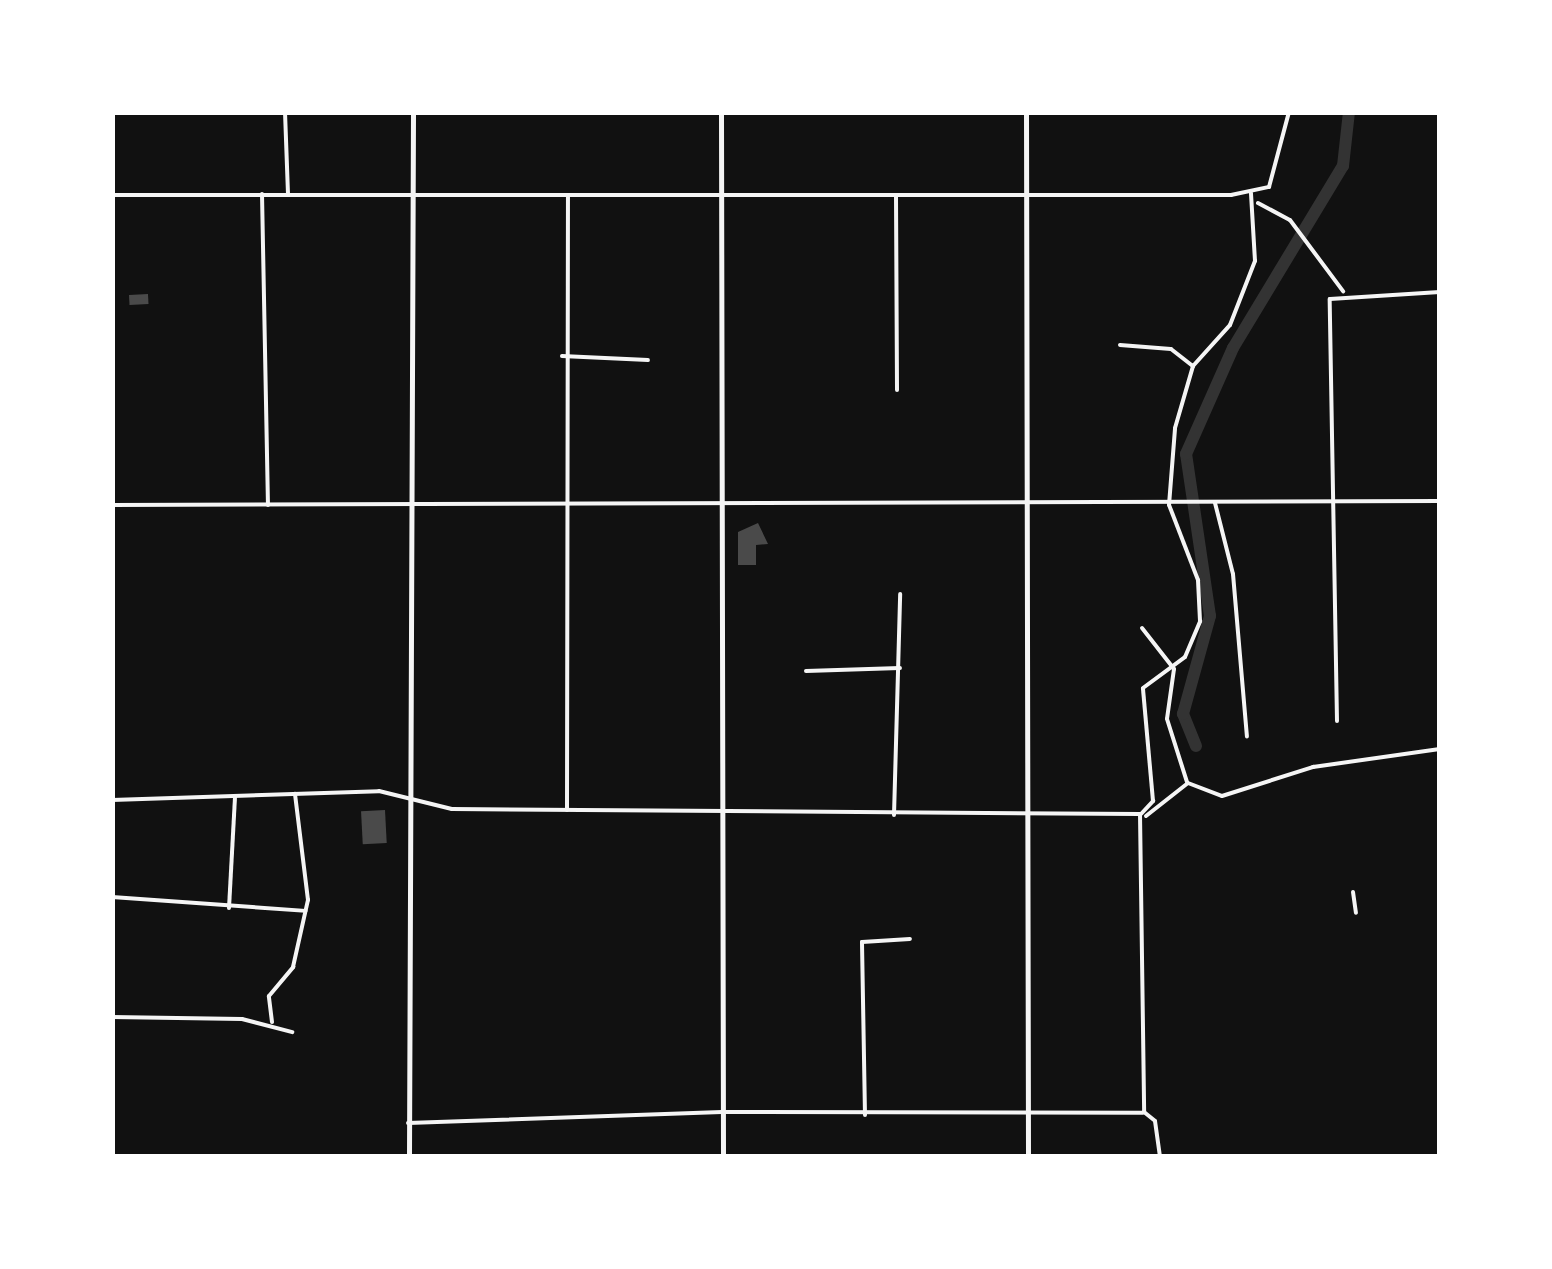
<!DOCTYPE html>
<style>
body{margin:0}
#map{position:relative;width:1552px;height:1269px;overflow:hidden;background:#111;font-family:Lato,sans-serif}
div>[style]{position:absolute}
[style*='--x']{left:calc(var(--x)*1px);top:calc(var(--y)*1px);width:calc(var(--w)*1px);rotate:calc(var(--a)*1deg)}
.river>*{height:12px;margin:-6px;padding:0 6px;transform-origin:6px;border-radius:6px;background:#333}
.building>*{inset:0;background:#4a4a4a;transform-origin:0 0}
.minor>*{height:4px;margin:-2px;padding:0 2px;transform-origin:2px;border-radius:2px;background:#f5f5f5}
.tertiary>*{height:5px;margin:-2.5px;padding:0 2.5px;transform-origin:2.5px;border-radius:2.5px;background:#f5f5f5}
.secondary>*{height:5px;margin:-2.5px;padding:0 2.5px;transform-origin:2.5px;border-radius:2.5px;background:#f5f5f5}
span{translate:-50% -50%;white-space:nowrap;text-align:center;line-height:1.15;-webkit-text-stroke:9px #fff;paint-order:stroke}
.frame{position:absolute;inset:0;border:115px solid #fff;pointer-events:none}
</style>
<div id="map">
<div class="river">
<i style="--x:1196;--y:746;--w:35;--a:-112"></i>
<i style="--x:1183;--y:714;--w:102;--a:-74.6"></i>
<i style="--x:1210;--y:616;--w:164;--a:-98.4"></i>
<i style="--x:1186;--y:454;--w:116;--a:-66.1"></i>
<i style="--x:1233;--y:348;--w:213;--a:-58.9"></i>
<i style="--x:1343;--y:166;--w:54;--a:-83.7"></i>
</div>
<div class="building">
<i style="left:129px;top:295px;width:19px;height:10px;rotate:-3deg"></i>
<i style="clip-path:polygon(758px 523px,768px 544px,756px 545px,756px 565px,738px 565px,738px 532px)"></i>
<i style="left:385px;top:810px;width:33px;height:24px;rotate:87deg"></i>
</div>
<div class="minor">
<i style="--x:285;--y:112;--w:83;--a:87.9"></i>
<i style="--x:863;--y:113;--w:1;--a:-90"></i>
<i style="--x:262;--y:194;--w:311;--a:88.9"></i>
<i style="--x:112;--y:195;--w:1119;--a:0"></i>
<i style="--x:1231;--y:195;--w:39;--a:-12"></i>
<i style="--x:1269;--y:187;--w:78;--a:-75.1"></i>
<i style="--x:896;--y:196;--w:194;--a:89.7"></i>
<i style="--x:1258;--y:203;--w:36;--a:28"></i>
<i style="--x:1290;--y:220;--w:89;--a:53.3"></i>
<i style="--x:1120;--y:345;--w:51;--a:4.5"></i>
<i style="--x:1171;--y:349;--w:28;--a:38"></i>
<i style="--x:562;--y:356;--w:86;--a:2.7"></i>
<i style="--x:1215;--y:503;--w:73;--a:75.8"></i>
<i style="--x:1233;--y:574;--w:163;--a:85.1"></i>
<i style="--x:112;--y:505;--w:1328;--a:-0.17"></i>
<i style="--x:1142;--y:628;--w:52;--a:52"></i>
<i style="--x:1174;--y:669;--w:50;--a:98"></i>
<i style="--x:1167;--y:719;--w:66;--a:72.4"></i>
<i style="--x:806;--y:671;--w:94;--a:-1.8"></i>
<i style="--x:1337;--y:721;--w:422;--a:-91"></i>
<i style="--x:1330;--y:299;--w:110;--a:-3.6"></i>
<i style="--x:112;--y:800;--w:267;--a:-1.9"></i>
<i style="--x:379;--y:791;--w:75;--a:13.9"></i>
<i style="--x:452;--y:809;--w:688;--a:0.42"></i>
<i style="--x:1140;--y:814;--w:298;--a:89.2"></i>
<i style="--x:1144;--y:1112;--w:14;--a:39"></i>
<i style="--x:1155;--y:1121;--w:35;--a:82"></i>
<i style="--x:567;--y:810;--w:614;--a:-89.91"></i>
<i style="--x:1141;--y:814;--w:18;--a:-47"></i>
<i style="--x:1153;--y:801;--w:113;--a:-95.1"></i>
<i style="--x:1143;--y:688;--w:52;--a:-36.4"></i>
<i style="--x:1185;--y:657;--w:39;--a:-67"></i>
<i style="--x:1200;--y:621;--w:41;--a:-92.8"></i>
<i style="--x:1198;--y:580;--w:80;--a:-111.1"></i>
<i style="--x:1169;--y:505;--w:77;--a:-85.5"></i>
<i style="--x:1175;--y:428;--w:65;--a:-73.8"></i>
<i style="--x:1193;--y:366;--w:55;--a:-47.9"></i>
<i style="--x:1230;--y:325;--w:69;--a:-68.7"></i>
<i style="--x:1255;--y:261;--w:68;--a:-93.4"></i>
<i style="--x:894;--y:815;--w:221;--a:-88.4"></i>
<i style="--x:1146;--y:816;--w:53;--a:-38.2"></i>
<i style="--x:1188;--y:783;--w:36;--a:21"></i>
<i style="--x:1222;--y:796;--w:96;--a:-17.7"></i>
<i style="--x:1313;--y:767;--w:128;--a:-8.1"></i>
<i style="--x:1353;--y:892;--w:21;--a:82"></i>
<i style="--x:112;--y:897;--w:194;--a:4.1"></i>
<i style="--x:229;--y:908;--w:112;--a:-86.9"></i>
<i style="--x:112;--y:1017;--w:130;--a:0.9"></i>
<i style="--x:242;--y:1019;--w:52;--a:14.6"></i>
<i style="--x:272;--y:1022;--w:26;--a:-97"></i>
<i style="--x:269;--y:996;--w:38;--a:-50"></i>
<i style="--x:293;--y:967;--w:69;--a:-77.4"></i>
<i style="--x:308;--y:900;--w:107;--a:-97"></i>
<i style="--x:865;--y:1115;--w:173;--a:-91"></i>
<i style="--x:862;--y:942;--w:48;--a:-3.6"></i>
<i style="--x:408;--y:1123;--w:314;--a:-2"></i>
<i style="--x:722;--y:1112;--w:421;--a:0.1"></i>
</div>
<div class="tertiary">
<i style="--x:721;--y:112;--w:1044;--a:89.89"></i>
<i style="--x:1026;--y:112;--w:1044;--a:89.89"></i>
</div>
<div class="secondary">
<i style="--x:409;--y:1156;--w:1044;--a:-89.78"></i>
</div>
<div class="frame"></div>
</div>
